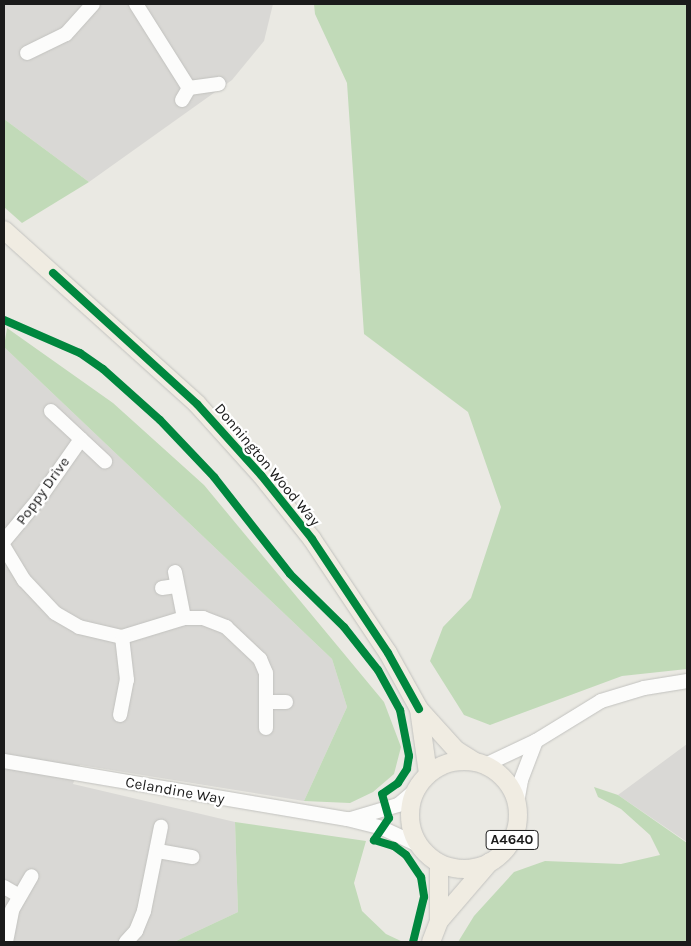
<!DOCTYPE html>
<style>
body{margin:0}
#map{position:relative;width:691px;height:946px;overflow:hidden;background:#eae9e3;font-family:Karla,sans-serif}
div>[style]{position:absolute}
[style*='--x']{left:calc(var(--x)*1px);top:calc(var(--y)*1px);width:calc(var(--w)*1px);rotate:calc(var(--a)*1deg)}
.residential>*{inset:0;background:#d9d8d5}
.forest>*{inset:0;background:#c1dab8}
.roads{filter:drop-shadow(0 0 1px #c2c2bf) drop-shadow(0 0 1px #c2c2bf)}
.minor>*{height:14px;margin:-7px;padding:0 7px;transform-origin:7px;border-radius:7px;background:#fcfcfb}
.major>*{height:18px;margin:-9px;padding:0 9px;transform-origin:9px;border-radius:9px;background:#f0ece2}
.major>.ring{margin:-9px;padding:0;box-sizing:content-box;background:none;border:18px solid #f0ece2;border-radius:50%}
.cycleway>*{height:8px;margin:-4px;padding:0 4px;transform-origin:4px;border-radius:4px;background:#00873e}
span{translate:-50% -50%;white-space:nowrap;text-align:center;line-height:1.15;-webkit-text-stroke:4.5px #fff;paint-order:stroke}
.shield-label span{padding:1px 4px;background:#fff;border:1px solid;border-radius:4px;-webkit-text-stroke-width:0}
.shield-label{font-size:14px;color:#1b1b1b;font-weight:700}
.street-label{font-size:15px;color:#1b1b1b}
.frame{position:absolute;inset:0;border:5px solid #1b1b1b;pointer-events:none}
</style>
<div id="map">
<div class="residential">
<i style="clip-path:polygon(4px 4px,273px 4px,264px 41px,232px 80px,89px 182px,4px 119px)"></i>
<i style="clip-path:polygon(4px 347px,332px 659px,347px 707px,304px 801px,80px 765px,73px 784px,235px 822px,238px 912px,174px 942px,4px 942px)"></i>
<i style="clip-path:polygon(687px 744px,687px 842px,618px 795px)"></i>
</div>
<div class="forest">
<i style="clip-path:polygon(314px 4px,687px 4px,687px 669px,622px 676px,490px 725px,464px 715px,430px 661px,443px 627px,471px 598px,501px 507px,468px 412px,364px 334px,347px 83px,315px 14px)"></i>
<i style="clip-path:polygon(4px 119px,89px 182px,22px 223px,4px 207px)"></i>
<i style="clip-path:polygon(7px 328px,113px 403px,204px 485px,384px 702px,401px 747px,394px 774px,373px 792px,350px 803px,304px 801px,347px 707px,332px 659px,4px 347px)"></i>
<i style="clip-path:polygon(594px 787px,618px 795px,687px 843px,687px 942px,458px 942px,474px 916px,514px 872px,545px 861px,621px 864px,660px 855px,650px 835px,621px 809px,598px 797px)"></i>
<i style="clip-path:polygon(235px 822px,366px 841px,354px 883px,362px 911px,386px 934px,403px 942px,174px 942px,238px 912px)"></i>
</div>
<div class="roads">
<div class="minor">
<i style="--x:136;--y:4;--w:99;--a:57.8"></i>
<i style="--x:27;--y:53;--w:43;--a:-26"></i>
<i style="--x:66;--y:34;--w:40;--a:-48"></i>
<i style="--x:182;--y:100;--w:14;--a:-60"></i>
<i style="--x:189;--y:88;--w:30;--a:-8"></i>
<i style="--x:81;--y:439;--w:33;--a:43"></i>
<i style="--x:4;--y:541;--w:55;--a:-50.2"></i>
<i style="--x:39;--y:499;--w:73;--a:-55"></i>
<i style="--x:81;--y:439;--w:41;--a:-137"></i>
<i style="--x:4;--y:547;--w:39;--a:59"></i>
<i style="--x:24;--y:580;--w:45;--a:46.8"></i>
<i style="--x:55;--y:613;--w:28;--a:30"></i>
<i style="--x:79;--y:627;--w:44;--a:13.1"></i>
<i style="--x:122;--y:637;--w:65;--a:-17"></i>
<i style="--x:184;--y:618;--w:19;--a:0"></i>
<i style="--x:203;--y:618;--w:25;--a:21"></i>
<i style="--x:226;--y:627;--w:47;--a:43.3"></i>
<i style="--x:260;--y:659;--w:15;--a:67"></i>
<i style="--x:266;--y:673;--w:55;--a:90"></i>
<i style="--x:175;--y:572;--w:47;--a:78.9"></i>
<i style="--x:162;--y:588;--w:14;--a:-8"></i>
<i style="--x:268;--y:702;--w:18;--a:0"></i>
<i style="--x:120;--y:715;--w:36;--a:-79"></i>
<i style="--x:127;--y:680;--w:43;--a:-96.6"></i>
<i style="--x:4;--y:761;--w:348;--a:9.6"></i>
<i style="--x:347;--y:819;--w:36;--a:14"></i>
<i style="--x:382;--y:828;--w:38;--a:25"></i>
<i style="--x:485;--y:765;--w:56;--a:-25.2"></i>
<i style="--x:536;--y:741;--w:76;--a:-31.6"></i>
<i style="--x:601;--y:701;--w:45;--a:-16.8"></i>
<i style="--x:644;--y:688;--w:44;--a:-9.2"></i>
<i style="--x:517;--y:803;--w:23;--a:-80"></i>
<i style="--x:521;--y:780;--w:42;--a:-69"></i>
<i style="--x:351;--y:819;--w:49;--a:-16.6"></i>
<i style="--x:398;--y:805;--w:23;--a:-40"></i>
<i style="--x:158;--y:851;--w:35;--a:10"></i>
<i style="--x:4;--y:887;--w:16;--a:30"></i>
<i style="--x:6;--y:942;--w:33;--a:-79"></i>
<i style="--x:12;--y:910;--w:39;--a:-60"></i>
<i style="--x:126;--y:942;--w:15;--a:-48"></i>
<i style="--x:136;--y:931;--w:22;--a:-68"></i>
<i style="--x:144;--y:911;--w:86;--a:-78.6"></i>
</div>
<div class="major">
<i style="--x:4;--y:230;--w:260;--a:42"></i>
<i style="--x:197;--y:404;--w:96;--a:48"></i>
<i style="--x:261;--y:475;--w:82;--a:51.4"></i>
<i style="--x:312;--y:539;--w:137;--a:56.3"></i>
<i style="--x:388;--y:653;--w:64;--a:61"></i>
<i style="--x:419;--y:709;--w:55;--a:47.9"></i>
<i style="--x:456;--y:750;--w:22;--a:32"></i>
<i style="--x:419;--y:709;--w:66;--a:82.1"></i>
<i class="ring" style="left:410px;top:761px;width:90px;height:90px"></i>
<i style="--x:439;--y:921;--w:78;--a:-49.2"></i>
<i style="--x:431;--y:942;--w:22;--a:-69"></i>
<i style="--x:439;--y:921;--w:57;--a:-90"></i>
</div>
</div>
<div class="cycleway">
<i style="--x:53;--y:273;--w:195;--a:42.3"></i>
<i style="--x:197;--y:404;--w:96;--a:48"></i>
<i style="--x:261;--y:475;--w:82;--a:51.4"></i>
<i style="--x:312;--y:539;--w:137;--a:56.3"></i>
<i style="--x:388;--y:653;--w:64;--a:61"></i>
<i style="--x:4;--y:320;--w:83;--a:23.5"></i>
<i style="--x:80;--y:353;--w:28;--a:35"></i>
<i style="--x:103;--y:369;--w:76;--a:41.8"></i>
<i style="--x:160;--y:420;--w:79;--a:46.5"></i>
<i style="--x:214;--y:477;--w:123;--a:51.9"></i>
<i style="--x:290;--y:574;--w:76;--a:44.5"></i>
<i style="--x:344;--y:627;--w:55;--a:51.7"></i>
<i style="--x:378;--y:670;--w:46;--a:61.2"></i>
<i style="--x:400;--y:710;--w:47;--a:78.9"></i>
<i style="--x:409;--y:756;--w:13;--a:99"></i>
<i style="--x:407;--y:769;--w:17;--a:123"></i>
<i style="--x:398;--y:783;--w:19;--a:145"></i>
<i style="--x:382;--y:794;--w:25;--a:74"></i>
<i style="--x:389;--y:818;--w:27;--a:124"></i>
<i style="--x:374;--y:840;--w:21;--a:17"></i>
<i style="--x:394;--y:846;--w:15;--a:37"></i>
<i style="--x:406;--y:855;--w:27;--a:56"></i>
<i style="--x:421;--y:877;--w:20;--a:81"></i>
<i style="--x:424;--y:897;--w:46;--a:103.7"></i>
</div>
<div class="shield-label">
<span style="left:512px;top:840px">A4640</span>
</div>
<div class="street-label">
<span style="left:267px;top:465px;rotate:50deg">Donnington Wood Way</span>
<span style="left:43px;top:491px;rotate:-54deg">Poppy Drive</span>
<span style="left:175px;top:791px;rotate:10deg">Celandine Way</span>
</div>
<div class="frame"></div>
</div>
